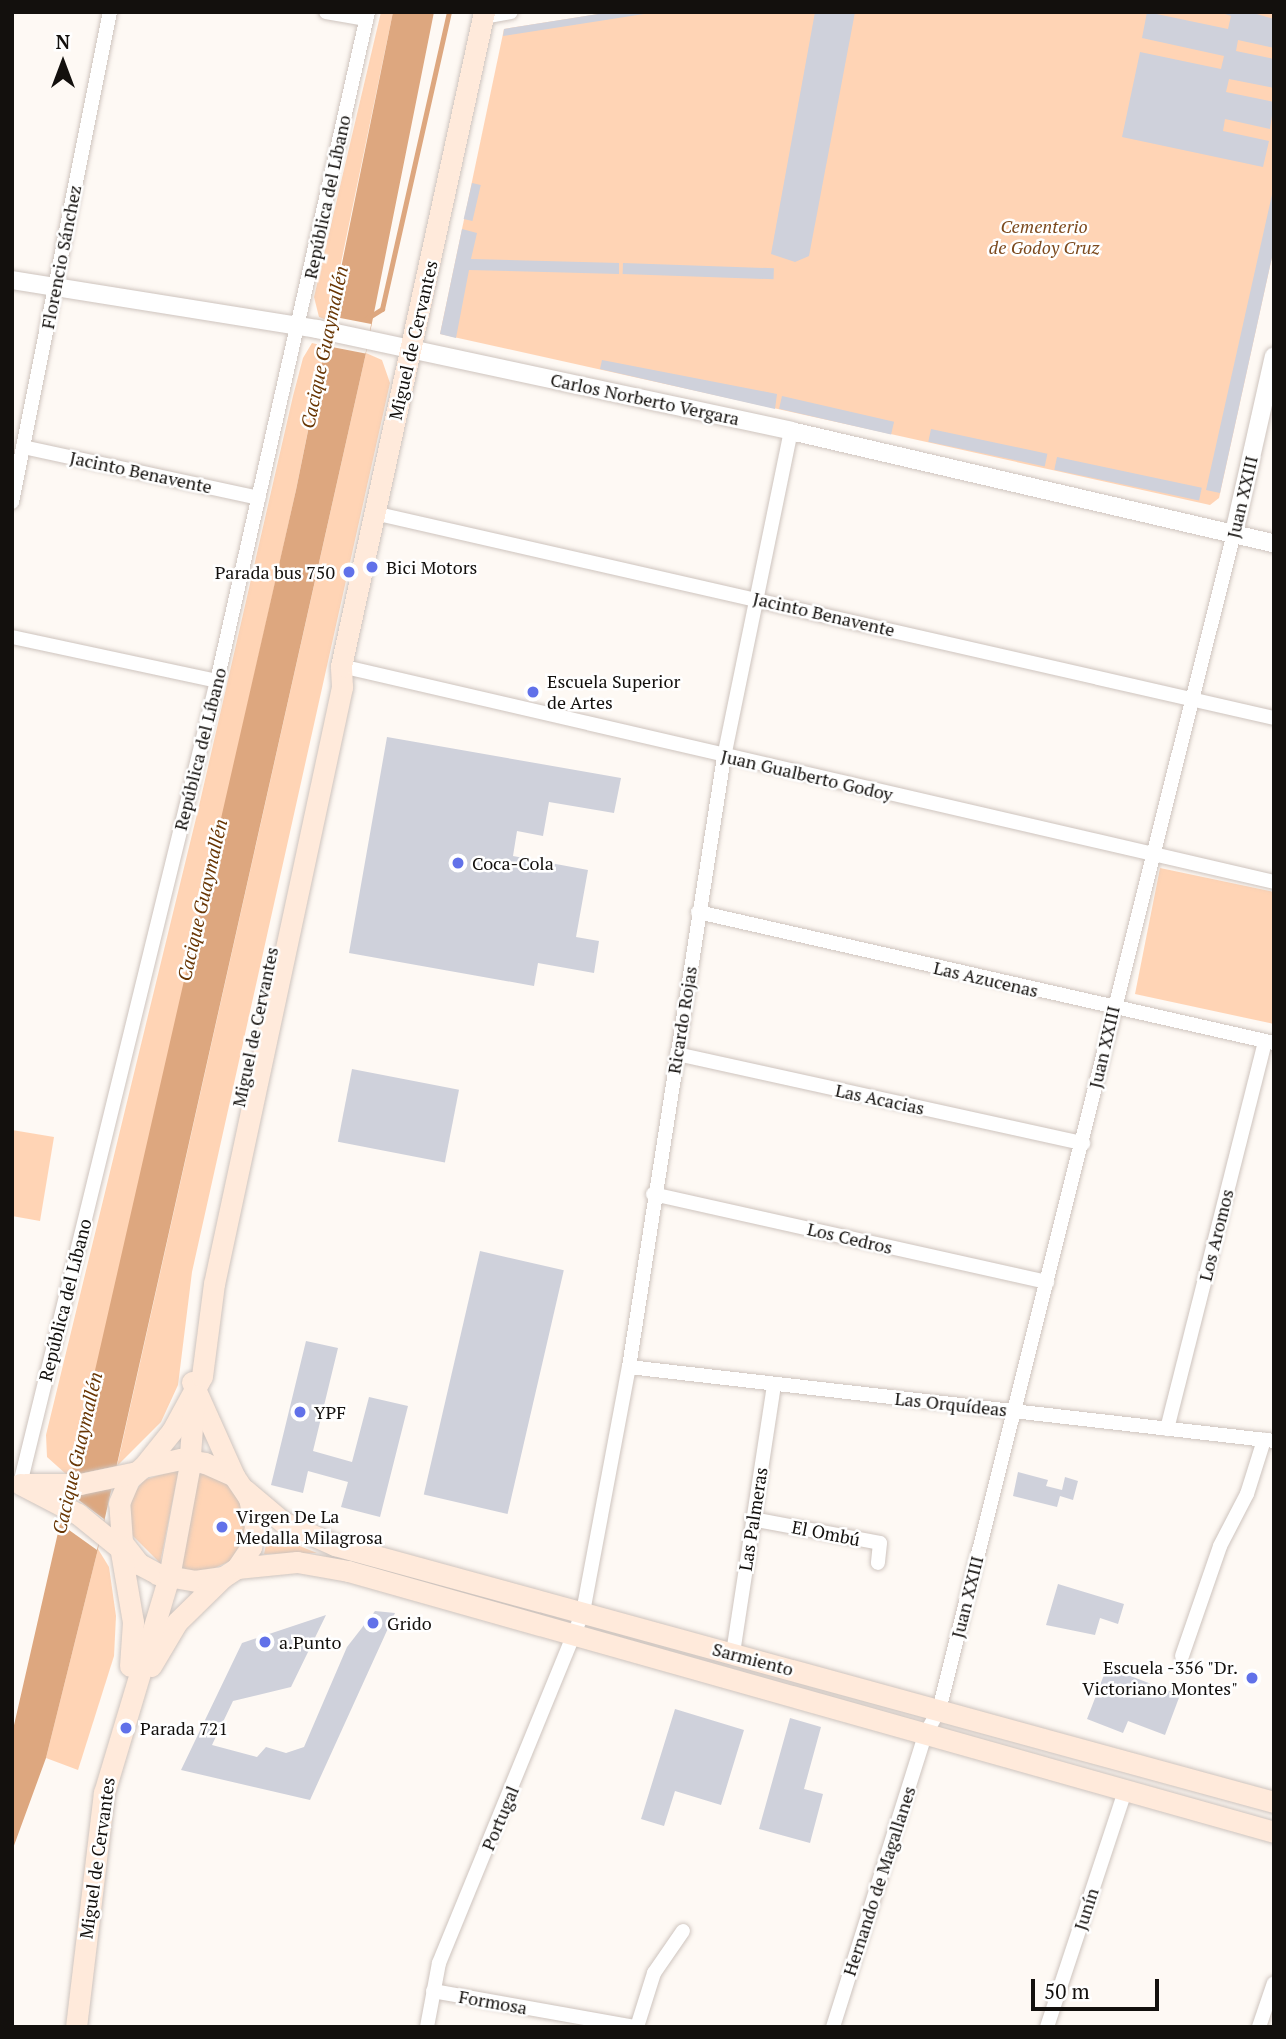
<!DOCTYPE html>
<meta charset="utf-8">
<style>
body{margin:0}
#map{position:relative;width:1286px;height:2039px;overflow:hidden;background:#fef9f4;font-family:"PT Serif",serif}
div>[style]{position:absolute}
[style*='--x']{left:calc(var(--x)*1px);top:calc(var(--y)*1px);width:calc(var(--w)*1px);rotate:calc(var(--a)*1deg)}
.green>*{inset:0;background:#ffd4b5}
.water>*{inset:0;background:#dda77f}
.pier>*{inset:0;background:#fef9f4;transform-origin:0 0}
.stream>*{height:5px;margin:-2.5px;padding:0 2.5px;transform-origin:2.5px;border-radius:2.5px;background:#dda77f}
.building>*{inset:0;background:#cfd1db;transform-origin:0 0}
.roads{filter:drop-shadow(0 0 2px #cec4be) drop-shadow(0 0 2px #cec4be)}
.minor>*{height:14px;margin:-7px;padding:0 7px;transform-origin:7px;border-radius:7px;background:#fff}
.tertiary>*{height:18px;margin:-9px;padding:0 9px;transform-origin:9px;border-radius:9px;background:#fff}
.secondary>*{height:21px;margin:-10.5px;padding:0 10.5px;transform-origin:10.5px;border-radius:10.5px;background:#ffeadb}
.dots>*{width:19px;height:19px;translate:-50% -50%;box-sizing:border-box;border:4px solid #fff;border-radius:50%}
span{translate:-50% -50%;white-space:nowrap;text-align:center;line-height:1.15;-webkit-text-stroke:5px #fff;paint-order:stroke}
.street-label{font-size:18px;color:#13100d}
.park-label{font-size:18px;color:#7c491d;font-style:italic}
.poi-label{font-size:18px;color:#13100d}
.left{translate:0 -50%;text-align:left}
.right{translate:-100% -50%;text-align:right}
.water-label{font-size:19px;color:#683604;font-style:italic}
.frame{position:absolute;inset:0;border:14px solid #13100d;pointer-events:none}
.north{position:absolute;left:28px;top:28px;width:70px;height:70px;-webkit-text-stroke:5px #fff;paint-order:stroke;rotate:0deg;font-size:19px;font-weight:700;line-height:28px;text-align:center;color:#13100d}
.north::after{content:'';display:block;margin:auto;width:24px;height:32px;background:#13100d;clip-path:polygon(50% 0,100% 100%,50% 72%,0 100%)}
.scale{position:absolute;left:1031px;top:1979px;width:128px;height:32px;box-sizing:border-box;border:4px solid #13100d;border-top:0;padding-left:9px;font-size:21px;line-height:24px;white-space:nowrap;color:#13100d;-webkit-text-stroke:5px #fff;paint-order:stroke}
</style>
<div id="map">
<div class="green">
<i style="clip-path:polygon(381px 12px,393px 12px,329px 321px,319px 317px,314px 297px)"></i>
<i style="clip-path:polygon(611px 12px,1274px 12px,1274px 248px,1219px 498px,1210px 505px,440px 334px,504px 29px)"></i>
<i style="clip-path:polygon(312px 343px,325px 346px,296px 490px,74px 1475px,66px 1474px,47px 1457px,46px 1435px,199px 806px,293px 396px,303px 358px)"></i>
<i style="clip-path:polygon(366px 353px,382px 360px,390px 383px,192px 1272px,178px 1385px,161px 1422px,117px 1466px)"></i>
<i style="clip-path:polygon(1160px 868px,1274px 892px,1274px 1024px,1135px 994px)"></i>
<i style="clip-path:polygon(12px 1130px,54px 1137px,40px 1221px,12px 1216px)"></i>
<i style="clip-path:polygon(179px 1469px,160px 1563px,131px 1534px,129px 1500px,144px 1480px)"></i>
<i style="clip-path:polygon(198px 1471px,226px 1483px,245px 1509px,245px 1537px,230px 1561px,206px 1572px,181px 1570px)"></i>
<i style="clip-path:polygon(269px 1531px,287px 1541px,317px 1553px,264px 1554px)"></i>
<i style="clip-path:polygon(98px 1549px,109px 1567px,116px 1616px,114px 1656px,78px 1770px,46px 1758px)"></i>
</div>
<div class="water">
<i style="clip-path:polygon(393px 12px,434px 12px,366px 353px,98px 1549px,46px 1758px,12px 1851px,12px 1734px,296px 490px)"></i>
</div>
<div class="pier">
<i style="left:330px;top:316px;width:42px;height:30px;rotate:11deg"></i>
<i style="clip-path:polygon(117px 1466px,111px 1489px,72px 1495px,104px 1519px,97px 1550px,62px 1525px,74px 1475px)"></i>
</div>
<div class="stream">
<i style="--x:366;--y:319;--w:19;--a:-32"></i>
<i style="--x:382;--y:309;--w:304;--a:-77.3"></i>
</div>
<div class="building">
<i style="clip-path:polygon(611px 12px,644px 14px,503px 36px,504px 29px)"></i>
<i style="clip-path:polygon(815px 12px,855px 12px,809px 256px,795px 262px,771px 254px)"></i>
<i style="clip-path:polygon(1147px 12px,1228px 29px,1231px 16px,1219px 12px,1250px 12px,1274px 19px,1274px 48px,1238px 40px,1236px 51px,1274px 59px,1274px 88px,1229px 79px,1226px 92px,1274px 102px,1270px 129px,1225px 119px,1223px 131px,1269px 141px,1263px 167px,1122px 137px,1140px 52px,1221px 69px,1224px 56px,1142px 38px)"></i>
<i style="left:472px;top:183px;width:9px;height:37px;rotate:13deg"></i>
<i style="clip-path:polygon(1273px 190px,1274px 248px,1220px 493px,1206px 490px)"></i>
<i style="clip-path:polygon(462px 229px,477px 233px,471px 259px,619px 263px,619px 274px,469px 270px,456px 338px,440px 334px)"></i>
<i style="left:623px;top:263px;width:151px;height:11px;rotate:2deg"></i>
<i style="clip-path:polygon(602px 360px,777px 394px,775px 409px,600px 369px)"></i>
<i style="left:782px;top:396px;width:115px;height:13px;rotate:13deg"></i>
<i style="left:931px;top:429px;width:119px;height:13px;rotate:12deg"></i>
<i style="left:1057px;top:457px;width:148px;height:13px;rotate:12deg"></i>
<i style="clip-path:polygon(387px 737px,621px 778px,614px 813px,549px 802px,543px 836px,517px 831px,513px 856px,588px 870px,576px 937px,599px 941px,594px 973px,538px 963px,534px 986px,349px 953px)"></i>
<i style="left:352px;top:1069px;width:109px;height:74px;rotate:11deg"></i>
<i style="left:480px;top:1251px;width:86px;height:250px;rotate:13deg"></i>
<i style="clip-path:polygon(306px 1341px,338px 1348px,313px 1451px,352px 1462px,369px 1397px,408px 1406px,380px 1517px,341px 1507px,348px 1482px,308px 1471px,303px 1493px,271px 1485px)"></i>
<i style="clip-path:polygon(1018px 1472px,1048px 1480px,1046px 1486px,1062px 1490px,1065px 1477px,1078px 1481px,1073px 1500px,1060px 1496px,1057px 1507px,1013px 1496px)"></i>
<i style="clip-path:polygon(1058px 1584px,1124px 1604px,1118px 1624px,1100px 1618px,1095px 1635px,1046px 1625px)"></i>
<i style="clip-path:polygon(375px 1611px,395px 1613px,310px 1800px,181px 1770px,242px 1643px,326px 1615px,291px 1687px,233px 1701px,212px 1745px,257px 1757px,266px 1747px,286px 1753px,304px 1747px,347px 1647px)"></i>
<i style="clip-path:polygon(1107px 1667px,1180px 1695px,1165px 1735px,1128px 1721px,1123px 1733px,1087px 1719px)"></i>
<i style="clip-path:polygon(675px 1709px,744px 1730px,721px 1805px,675px 1791px,664px 1826px,641px 1819px)"></i>
<i style="clip-path:polygon(790px 1718px,821px 1727px,804px 1789px,823px 1794px,810px 1843px,759px 1829px)"></i>
</div>
<div class="roads">
<div class="minor">
<i style="--x:326;--y:12;--w:41;--a:9.9"></i>
<i style="--x:483;--y:17;--w:28;--a:-10"></i>
<i style="--x:23;--y:447;--w:241;--a:12.2"></i>
<i style="--x:12;--y:502;--w:500;--a:-78.7"></i>
<i style="--x:374;--y:513;--w:923;--a:12.83"></i>
<i style="--x:12;--y:637;--w:210;--a:12.1"></i>
<i style="--x:341;--y:666;--w:958;--a:13.03"></i>
<i style="--x:698;--y:912;--w:591;--a:12.81"></i>
<i style="--x:677;--y:1054;--w:416;--a:12.4"></i>
<i style="--x:653;--y:1194;--w:404;--a:12.6"></i>
<i style="--x:629;--y:1367;--w:649;--a:6.54"></i>
<i style="--x:1167;--y:1429;--w:400;--a:-75.8"></i>
<i style="--x:20;--y:1484;--w:827;--a:-76.22"></i>
<i style="--x:217;--y:681;--w:686;--a:-77.28"></i>
<i style="--x:752;--y:1519;--w:130;--a:10.6"></i>
<i style="--x:880;--y:1543;--w:20;--a:96"></i>
<i style="--x:733;--y:1653;--w:272;--a:-81.3"></i>
<i style="--x:1182;--y:1656;--w:116;--a:-70.9"></i>
<i style="--x:1220;--y:1546;--w:59;--a:-62.6"></i>
<i style="--x:1247;--y:1494;--w:57;--a:-72.5"></i>
<i style="--x:433;--y:1991;--w:206;--a:10.1"></i>
<i style="--x:427;--y:2027;--w:65;--a:-79.4"></i>
<i style="--x:439;--y:1963;--w:379;--a:-67.7"></i>
<i style="--x:583;--y:1612;--w:249;--a:-79.4"></i>
<i style="--x:629;--y:1367;--w:617;--a:-81.15"></i>
<i style="--x:724;--y:757;--w:333;--a:-78.4"></i>
<i style="--x:637;--y:2027;--w:57;--a:-72.5"></i>
<i style="--x:654;--y:1973;--w:51;--a:-55.4"></i>
<i style="--x:833;--y:2027;--w:306;--a:-72.5"></i>
<i style="--x:925;--y:1735;--w:29;--a:-61"></i>
<i style="--x:939;--y:1710;--w:1213;--a:-75.93"></i>
<i style="--x:1047;--y:2027;--w:249;--a:-71.7"></i>
<i style="--x:1259;--y:2027;--w:46;--a:-71.2"></i>
</div>
<div class="tertiary">
<i style="--x:12;--y:280;--w:309;--a:9.1"></i>
<i style="--x:317;--y:329;--w:485;--a:12.1"></i>
<i style="--x:791;--y:431;--w:496;--a:13.1"></i>
<i style="--x:1234;--y:533;--w:181;--a:-77.3"></i>
</div>
<div class="secondary">
<i style="--x:192;--y:1382;--w:103;--a:65.9"></i>
<i style="--x:181;--y:1459;--w:24;--a:9"></i>
<i style="--x:205;--y:1463;--w:32;--a:24"></i>
<i style="--x:234;--y:1476;--w:27;--a:56"></i>
<i style="--x:249;--y:1498;--w:30;--a:78"></i>
<i style="--x:255;--y:1527;--w:20;--a:101"></i>
<i style="--x:251;--y:1547;--w:25;--a:124"></i>
<i style="--x:237;--y:1568;--w:17;--a:147"></i>
<i style="--x:223;--y:1577;--w:27;--a:172"></i>
<i style="--x:196;--y:1581;--w:39;--a:-170"></i>
<i style="--x:158;--y:1574;--w:21;--a:-152"></i>
<i style="--x:139;--y:1564;--w:28;--a:-128"></i>
<i style="--x:122;--y:1542;--w:39;--a:-94"></i>
<i style="--x:119;--y:1503;--w:26;--a:-67"></i>
<i style="--x:129;--y:1479;--w:18;--a:-41"></i>
<i style="--x:143;--y:1467;--w:39;--a:-12"></i>
<i style="--x:143;--y:1467;--w:46;--a:-51.1"></i>
<i style="--x:172;--y:1431;--w:63;--a:-61.4"></i>
<i style="--x:202;--y:1376;--w:93;--a:-82.6"></i>
<i style="--x:214;--y:1284;--w:611;--a:-77.9"></i>
<i style="--x:342;--y:687;--w:21;--a:-93"></i>
<i style="--x:341;--y:666;--w:669;--a:-77.67"></i>
<i style="--x:20;--y:1484;--w:65;--a:27.3"></i>
<i style="--x:78;--y:1514;--w:62;--a:39.1"></i>
<i style="--x:25;--y:1484;--w:55;--a:0"></i>
<i style="--x:80;--y:1484;--w:58;--a:-11.9"></i>
<i style="--x:245;--y:1490;--w:50;--a:40.1"></i>
<i style="--x:283;--y:1522;--w:57;--a:23.9"></i>
<i style="--x:335;--y:1545;--w:974;--a:15.31"></i>
<i style="--x:120;--y:1546;--w:77;--a:80.3"></i>
<i style="--x:133;--y:1622;--w:44;--a:93.9"></i>
<i style="--x:237;--y:1568;--w:60;--a:-5.7"></i>
<i style="--x:297;--y:1562;--w:52;--a:10"></i>
<i style="--x:348;--y:1571;--w:962;--a:15.74"></i>
<i style="--x:151;--y:1666;--w:51;--a:-59.4"></i>
<i style="--x:177;--y:1622;--w:64;--a:-44.4"></i>
<i style="--x:76;--y:2027;--w:236;--a:-83.2"></i>
<i style="--x:104;--y:1793;--w:226;--a:-73.3"></i>
<i style="--x:169;--y:1577;--w:110;--a:-79.5"></i>
<i style="--x:189;--y:1469;--w:69;--a:-85.9"></i>
</div>
</div>
<div class="dots">
<i style="left:372px;top:567px;background:#6171e9"></i>
<i style="left:349px;top:572px;background:#6171e9"></i>
<i style="left:533px;top:692px;background:#6171e9"></i>
<i style="left:458px;top:863px;background:#6171e9"></i>
<i style="left:300px;top:1412px;background:#6171e9"></i>
<i style="left:222px;top:1527px;background:#6171e9"></i>
<i style="left:373px;top:1623px;background:#6171e9"></i>
<i style="left:265px;top:1642px;background:#6171e9"></i>
<i style="left:1252px;top:1678px;background:#6171e9"></i>
<i style="left:126px;top:1728px;background:#6171e9"></i>
</div>
<div class="street-label">
<span style="left:327px;top:197px;rotate:-78deg">República del Líbano</span>
<span style="left:61px;top:257px;rotate:-79deg">Florencio Sánchez</span>
<span style="left:413px;top:340px;rotate:-77deg">Miguel de Cervantes</span>
<span style="left:645px;top:399px;rotate:12deg">Carlos Norberto Vergara</span>
<span style="left:141px;top:472px;rotate:12deg">Jacinto Benavente</span>
<span style="left:1242px;top:497px;rotate:-77deg">Juan XXIII</span>
<span style="left:824px;top:614px;rotate:13deg">Jacinto Benavente</span>
<span style="left:200px;top:749px;rotate:-76deg">República del Líbano</span>
<span style="left:807px;top:775px;rotate:13deg">Juan Gualberto Godoy</span>
<span style="left:986px;top:979px;rotate:13deg">Las Azucenas</span>
<span style="left:682px;top:1020px;rotate:-81deg">Ricardo Rojas</span>
<span style="left:255px;top:1027px;rotate:-78deg">Miguel de Cervantes</span>
<span style="left:1104px;top:1047px;rotate:-77deg">Juan XXIII</span>
<span style="left:880px;top:1099px;rotate:12deg">Las Acacias</span>
<span style="left:1216px;top:1235px;rotate:-76deg">Los Aromos</span>
<span style="left:850px;top:1238px;rotate:13deg">Los Cedros</span>
<span style="left:65px;top:1300px;rotate:-76deg">República del Líbano</span>
<span style="left:951px;top:1404px;rotate:6deg">Las Orquídeas</span>
<span style="left:753px;top:1519px;rotate:-81deg">Las Palmeras</span>
<span style="left:826px;top:1533px;rotate:11deg">El Ombú</span>
<span style="left:967px;top:1597px;rotate:-76deg">Juan XXIII</span>
<span style="left:753px;top:1659px;rotate:15deg">Sarmiento</span>
<span style="left:500px;top:1818px;rotate:-67deg">Portugal</span>
<span style="left:97px;top:1858px;rotate:-82deg">Miguel de Cervantes</span>
<span style="left:879px;top:1881px;rotate:-72deg">Hernando de Magallanes</span>
<span style="left:1086px;top:1909px;rotate:-72deg">Junín</span>
<span style="left:493px;top:2002px;rotate:10deg">Formosa</span>
</div>
<div class="park-label">
<span style="left:1044px;top:237px">Cementerio<br>de Godoy Cruz</span>
</div>
<div class="poi-label">
<span class="left" style="left:386px;top:567px">Bici Motors</span>
<span class="right" style="left:335px;top:572px">Parada bus 750</span>
<span class="left" style="left:547px;top:692px">Escuela Superior<br>de Artes</span>
<span class="left" style="left:472px;top:863px">Coca-Cola</span>
<span class="left" style="left:314px;top:1412px">YPF</span>
<span class="left" style="left:236px;top:1527px">Virgen De La<br>Medalla Milagrosa</span>
<span class="left" style="left:387px;top:1623px">Grido</span>
<span class="left" style="left:279px;top:1642px">a.Punto</span>
<span class="right" style="left:1238px;top:1678px">Escuela -356 "Dr.<br>Victoriano Montes"</span>
<span class="left" style="left:140px;top:1728px">Parada 721</span>
</div>
<div class="water-label">
<span style="left:324px;top:347px;rotate:-78deg">Cacique Guaymallén</span>
<span style="left:202px;top:900px;rotate:-77deg">Cacique Guaymallén</span>
<span style="left:77px;top:1453px;rotate:-77deg">Cacique Guaymallén</span>
</div>
<div class="frame"></div>
<div class="north">N</div>
<div class="scale">50 m</div>
</div>
